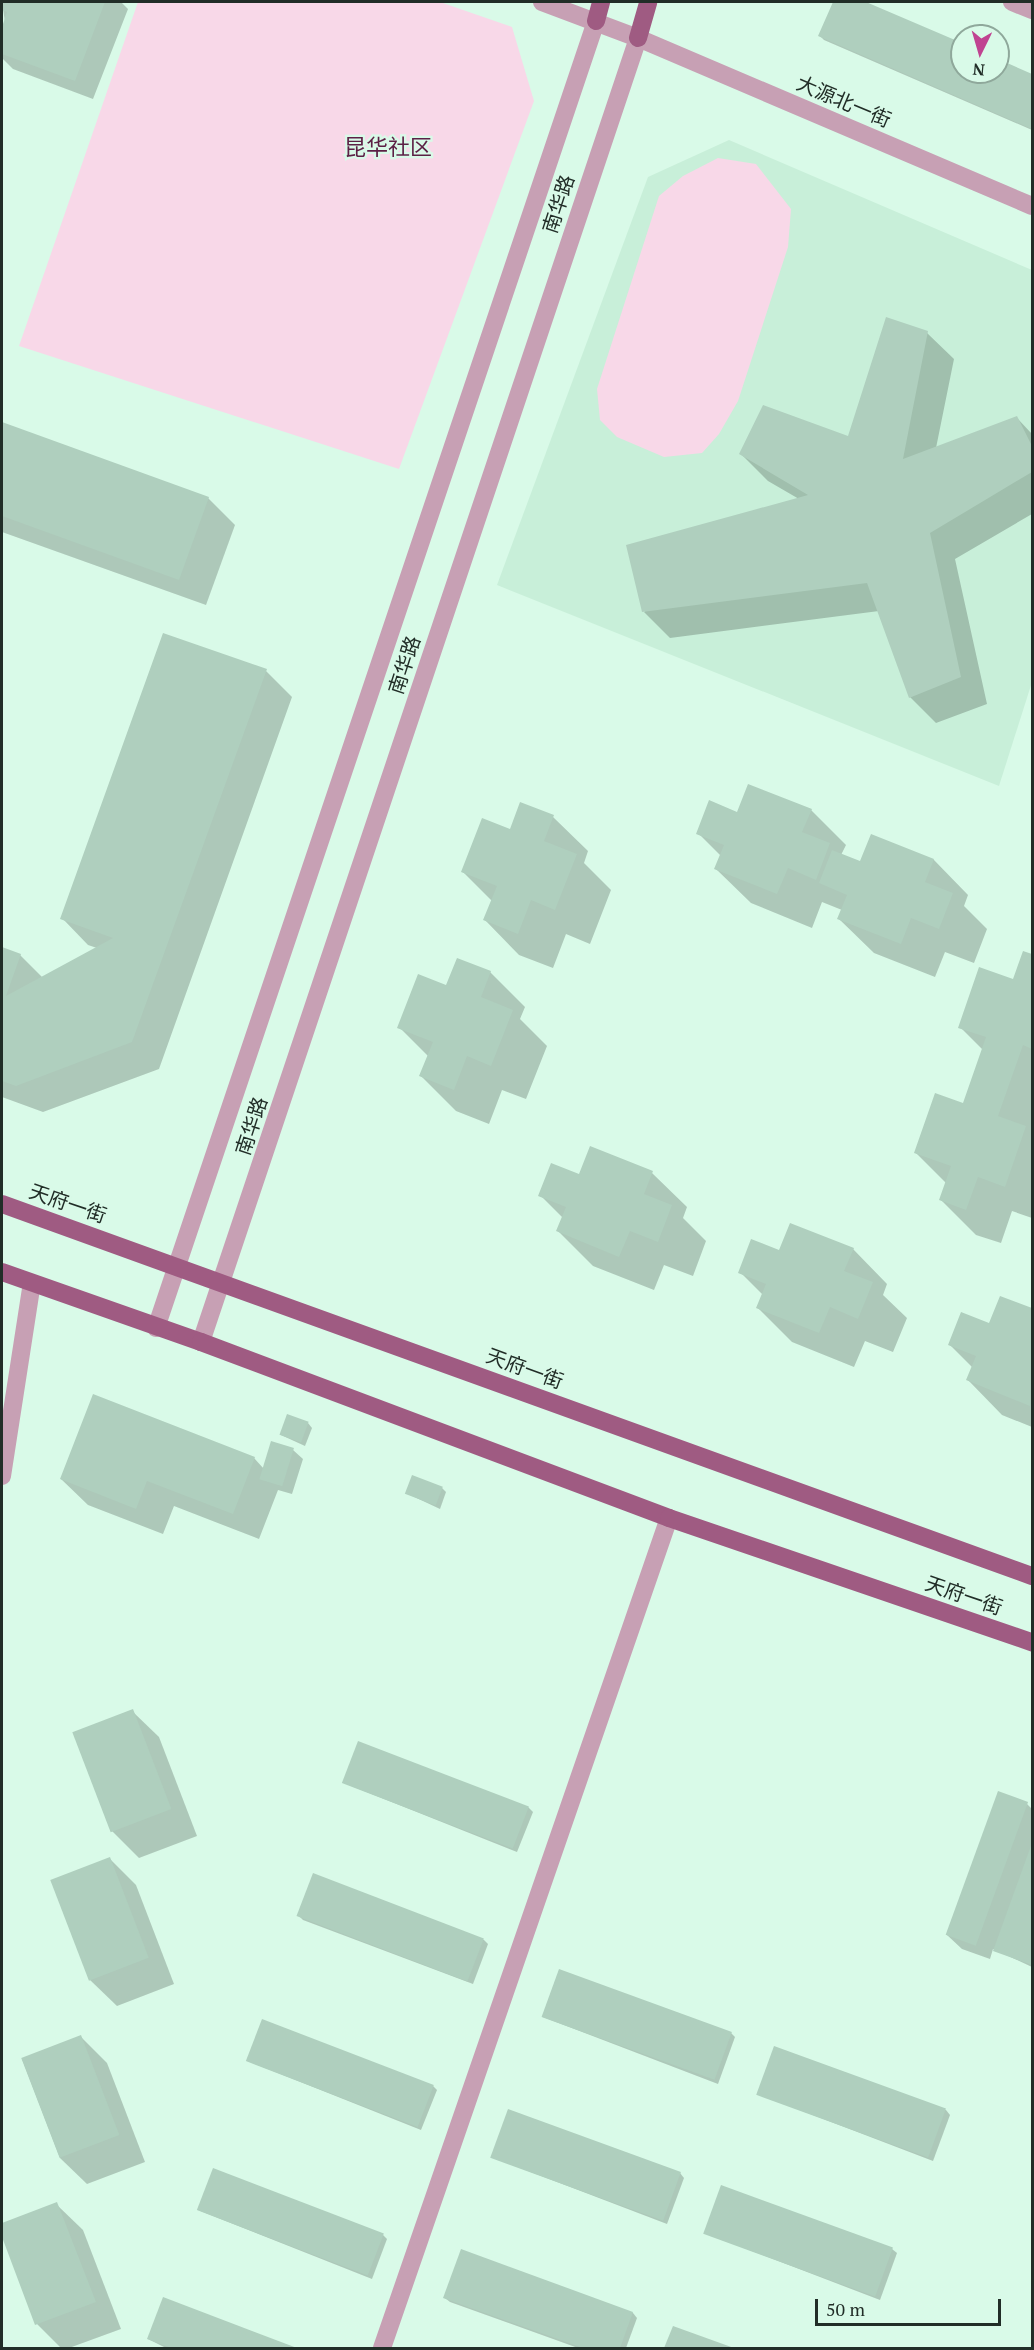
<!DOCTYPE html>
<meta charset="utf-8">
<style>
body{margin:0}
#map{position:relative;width:1034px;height:2350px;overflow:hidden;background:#d9fae8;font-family:"PT Serif","Noto Sans SC",serif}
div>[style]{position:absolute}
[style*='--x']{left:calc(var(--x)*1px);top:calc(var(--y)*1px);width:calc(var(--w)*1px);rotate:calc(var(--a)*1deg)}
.built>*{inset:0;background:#c8efd9}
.green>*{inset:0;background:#f8d8e8}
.shadow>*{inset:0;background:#0003}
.building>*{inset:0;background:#afcfbe;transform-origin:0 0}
.minor>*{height:18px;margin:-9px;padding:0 9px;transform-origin:9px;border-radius:9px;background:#c7a0b4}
.major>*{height:18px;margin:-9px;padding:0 9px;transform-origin:9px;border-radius:9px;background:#9f5b82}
span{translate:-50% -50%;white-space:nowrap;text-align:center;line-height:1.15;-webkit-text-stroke:4.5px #d9fae8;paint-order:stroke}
.street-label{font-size:20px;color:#212d27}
.quarter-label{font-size:22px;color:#5c2045}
.frame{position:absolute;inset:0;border:3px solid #212d27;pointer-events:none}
.north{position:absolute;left:950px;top:24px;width:60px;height:60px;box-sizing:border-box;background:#d9fae8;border:2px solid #8fa89b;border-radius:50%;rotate:185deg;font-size:16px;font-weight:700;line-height:24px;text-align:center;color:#212d27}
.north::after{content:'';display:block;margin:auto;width:21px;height:27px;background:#c04391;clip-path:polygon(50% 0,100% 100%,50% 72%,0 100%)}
.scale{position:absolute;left:815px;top:2299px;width:186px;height:27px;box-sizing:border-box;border:3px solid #212d27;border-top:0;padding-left:8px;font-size:18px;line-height:21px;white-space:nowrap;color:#212d27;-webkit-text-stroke:4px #d9fae8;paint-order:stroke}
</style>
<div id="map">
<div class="built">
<i style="clip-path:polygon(729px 140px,1032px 270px,1032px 682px,999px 786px,497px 585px,648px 177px)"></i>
</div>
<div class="green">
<i style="clip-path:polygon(138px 2px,440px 2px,512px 27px,534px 101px,399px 469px,19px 346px)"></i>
<i style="clip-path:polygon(718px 158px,756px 164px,791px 209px,788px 247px,738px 401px,719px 434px,702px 453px,664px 457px,617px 437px,600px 420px,597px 389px,659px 196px,683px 176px)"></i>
</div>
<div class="shadow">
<i style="clip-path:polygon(2px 2px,121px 2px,128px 9px,93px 99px,13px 69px,2px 58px,5px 22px)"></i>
<i style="clip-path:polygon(835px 2px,862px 2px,962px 45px,962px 72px,998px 72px,998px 60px,1032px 75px,1032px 130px,824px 40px,820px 36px)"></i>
<i style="clip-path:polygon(927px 333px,954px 359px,936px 448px,1017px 418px,1032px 434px,1032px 514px,955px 559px,987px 704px,936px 723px,910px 697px,879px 611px,670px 638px,644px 612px,799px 499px,768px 481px,741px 454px,849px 438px)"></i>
<i style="clip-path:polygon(2px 424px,208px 498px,235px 525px,206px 605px,2px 532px)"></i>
<i style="clip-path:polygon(266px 671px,292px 697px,159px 1069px,43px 1112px,2px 1097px,2px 949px,20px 955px,43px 978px,97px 948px,88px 945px,62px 918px)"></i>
<i style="clip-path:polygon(521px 804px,553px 817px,588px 851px,584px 863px,611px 890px,590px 944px,566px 934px,553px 968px,519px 955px,485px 920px,492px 901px,463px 872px,511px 831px)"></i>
<i style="clip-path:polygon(811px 810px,846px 845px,841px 855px,861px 863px,872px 836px,934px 860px,968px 895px,964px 906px,987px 929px,974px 963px,945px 952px,935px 977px,874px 953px,839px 919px,842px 910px,822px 902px,812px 928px,751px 903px,716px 869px,721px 856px,698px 833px,738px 814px)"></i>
<i style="clip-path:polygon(1024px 953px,1032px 956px,1032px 1218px,1012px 1211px,1001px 1243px,976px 1235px,941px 1200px,946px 1183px,916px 1153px,964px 1105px,983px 1050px,960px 1027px,1014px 981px)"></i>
<i style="clip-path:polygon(490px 972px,525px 1007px,520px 1019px,547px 1046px,526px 1099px,502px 1090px,489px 1124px,456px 1111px,421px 1076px,429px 1057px,399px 1027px,447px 987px)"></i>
<i style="clip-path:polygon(591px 1148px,652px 1173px,687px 1207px,683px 1218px,706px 1241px,693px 1276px,664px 1265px,654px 1290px,593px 1266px,558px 1231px,563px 1218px,540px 1195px,580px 1176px)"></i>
<i style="clip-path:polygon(853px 1249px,887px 1284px,883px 1295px,907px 1318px,893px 1352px,865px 1341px,854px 1367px,792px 1342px,758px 1308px,763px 1295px,740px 1272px,780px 1252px)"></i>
<i style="clip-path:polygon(1001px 1298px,1032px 1310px,1032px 1427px,1002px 1415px,968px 1380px,973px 1368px,950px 1345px,990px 1325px)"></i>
<i style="clip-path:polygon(308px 1423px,312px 1428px,305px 1446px,281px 1435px)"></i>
<i style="clip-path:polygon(293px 1450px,303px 1459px,292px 1494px,278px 1490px,259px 1539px,174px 1506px,163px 1534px,88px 1505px,61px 1479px,254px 1458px,264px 1469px)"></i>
<i style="clip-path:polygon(442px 1488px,446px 1492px,440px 1509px,406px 1493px)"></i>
<i style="clip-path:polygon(132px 1711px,159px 1737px,197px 1836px,139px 1858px,112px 1831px)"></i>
<i style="clip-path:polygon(344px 1783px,528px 1807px,533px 1812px,517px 1852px)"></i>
<i style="clip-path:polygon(1027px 1804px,1032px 1809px,1032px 1967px,993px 1949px,990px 1959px,962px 1949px,947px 1935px)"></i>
<i style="clip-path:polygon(110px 1859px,136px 1885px,174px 1984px,117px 2006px,90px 1980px)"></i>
<i style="clip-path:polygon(314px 1875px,484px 1940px,488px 1944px,473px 1984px,303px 1920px,298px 1915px)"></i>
<i style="clip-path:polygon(543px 2017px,731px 2033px,735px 2037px,718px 2084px)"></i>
<i style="clip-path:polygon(81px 2037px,107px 2063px,145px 2162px,87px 2184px,60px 2158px,22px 2059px)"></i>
<i style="clip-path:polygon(248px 2061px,433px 2086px,437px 2090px,421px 2130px)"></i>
<i style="clip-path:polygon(758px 2094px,946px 2110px,950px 2115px,933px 2161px)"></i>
<i style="clip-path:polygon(492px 2157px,680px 2173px,684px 2178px,667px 2224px)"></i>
<i style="clip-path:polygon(56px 2204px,83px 2230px,121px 2329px,69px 2348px,61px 2348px,37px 2324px,2px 2233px,2px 2224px)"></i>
<i style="clip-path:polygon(198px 2210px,383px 2235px,387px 2239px,372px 2279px)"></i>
<i style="clip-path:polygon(705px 2233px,892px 2249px,897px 2253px,880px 2300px)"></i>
<i style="clip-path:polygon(462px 2251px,633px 2313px,637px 2318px,626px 2348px,578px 2348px,450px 2302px,445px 2298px)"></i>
<i style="clip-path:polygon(164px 2299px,293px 2348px,166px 2348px,148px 2339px)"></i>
<i style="clip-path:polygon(673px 2328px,730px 2348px,666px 2348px)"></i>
</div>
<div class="building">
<i style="clip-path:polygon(2px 2px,105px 2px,75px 81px,2px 54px,2px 27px,7px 12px,2px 10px)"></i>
<i style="clip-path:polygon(833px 2px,866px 2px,962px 43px,962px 72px,998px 72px,998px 59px,1032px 74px,1032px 129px,818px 36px)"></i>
<i style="clip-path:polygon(886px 317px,928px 331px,903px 459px,1017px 416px,1032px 446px,1032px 472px,930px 533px,961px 677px,909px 698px,867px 583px,642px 612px,626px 545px,808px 495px,739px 454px,763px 405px,848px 436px)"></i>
<i style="clip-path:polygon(2px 422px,209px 497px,179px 580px,2px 516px)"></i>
<i style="clip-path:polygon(163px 633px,267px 669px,132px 1042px,16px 1086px,2px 1081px,2px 947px,21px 954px,6px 996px,113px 938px,60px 919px)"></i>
<i style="clip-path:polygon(748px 784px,812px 809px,802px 832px,830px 843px,816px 880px,788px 868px,777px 894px,714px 869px,724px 845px,696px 834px,709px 800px,737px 812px)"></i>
<i style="clip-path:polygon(520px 802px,554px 815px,544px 841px,577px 854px,555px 910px,531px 900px,518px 934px,483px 920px,497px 886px,461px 872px,482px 818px,510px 829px)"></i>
<i style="clip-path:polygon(871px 834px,934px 859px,925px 882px,953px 893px,939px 929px,911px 918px,901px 944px,837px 919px,847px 895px,819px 883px,832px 850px,860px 861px)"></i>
<i style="clip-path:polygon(1023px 951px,1032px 954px,1032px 1049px,1023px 1045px,998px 1116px,1026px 1126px,1005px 1187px,978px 1177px,966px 1210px,939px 1200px,951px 1166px,914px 1153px,935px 1093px,963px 1103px,986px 1037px,958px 1028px,979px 967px,1013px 979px)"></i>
<i style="clip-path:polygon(457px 958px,491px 971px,481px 997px,513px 1010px,491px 1066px,467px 1056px,454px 1090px,419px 1076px,433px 1042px,397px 1028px,418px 974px,446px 985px)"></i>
<i style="clip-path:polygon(590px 1146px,653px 1171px,644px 1194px,672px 1205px,658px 1242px,630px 1231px,619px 1257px,556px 1231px,566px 1207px,538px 1196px,551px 1163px,579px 1174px)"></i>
<i style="clip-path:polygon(790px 1223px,854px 1248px,844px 1271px,873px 1282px,858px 1319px,830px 1307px,819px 1333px,756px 1308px,766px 1284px,738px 1273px,751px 1239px,779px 1250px)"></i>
<i style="clip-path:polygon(1000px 1296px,1032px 1308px,1030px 1406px,966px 1380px,976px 1356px,948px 1345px,961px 1312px,989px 1323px)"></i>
<i style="clip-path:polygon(93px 1394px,255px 1457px,233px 1514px,147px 1481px,136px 1509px,60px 1479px)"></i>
<i style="left:287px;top:1414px;width:23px;height:22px;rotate:20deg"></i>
<i style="left:271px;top:1441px;width:24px;height:40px;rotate:17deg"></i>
<i style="left:412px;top:1475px;width:33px;height:20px;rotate:21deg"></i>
<i style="left:133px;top:1709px;width:107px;height:65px;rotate:69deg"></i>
<i style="left:358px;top:1741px;width:183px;height:45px;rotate:21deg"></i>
<i style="left:998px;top:1791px;width:32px;height:153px;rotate:20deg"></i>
<i style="clip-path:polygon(1032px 1843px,1032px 1965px,993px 1951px)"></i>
<i style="left:110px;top:1857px;width:108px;height:64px;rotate:69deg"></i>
<i style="left:313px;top:1873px;width:183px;height:46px;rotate:21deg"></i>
<i style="left:559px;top:1969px;width:184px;height:51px;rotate:20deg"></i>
<i style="left:262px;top:2019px;width:184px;height:45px;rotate:21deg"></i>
<i style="left:81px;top:2035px;width:107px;height:64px;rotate:69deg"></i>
<i style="left:774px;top:2046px;width:183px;height:52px;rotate:20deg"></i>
<i style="left:508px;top:2109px;width:184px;height:52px;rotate:20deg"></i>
<i style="left:213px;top:2168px;width:183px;height:45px;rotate:21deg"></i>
<i style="left:721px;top:2185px;width:183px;height:52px;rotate:20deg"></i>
<i style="clip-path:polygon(57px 2202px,96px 2302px,35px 2325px,2px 2237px,2px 2223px)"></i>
<i style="clip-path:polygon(461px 2249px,633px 2312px,620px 2348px,583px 2348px,443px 2298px)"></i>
<i style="clip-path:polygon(163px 2297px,297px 2348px,171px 2348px,147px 2339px)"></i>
<i style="clip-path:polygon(673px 2326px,734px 2348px,664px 2348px)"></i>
</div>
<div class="minor">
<i style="--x:542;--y:2;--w:103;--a:20.6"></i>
<i style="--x:638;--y:38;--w:428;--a:23.1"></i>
<i style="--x:1012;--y:2;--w:22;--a:22"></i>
<i style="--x:156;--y:1328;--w:1379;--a:-71.39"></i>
<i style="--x:201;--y:1342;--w:1375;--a:-71.47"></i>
<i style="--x:2;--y:1476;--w:195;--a:-81.2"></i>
<i style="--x:382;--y:2348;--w:878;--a:-70.93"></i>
</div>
<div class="major">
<i style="--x:596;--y:21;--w:20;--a:-75"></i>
<i style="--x:638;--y:38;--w:37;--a:-74"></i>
<i style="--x:2;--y:1204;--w:1095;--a:19.86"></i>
<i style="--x:2;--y:1272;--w:211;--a:19.4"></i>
<i style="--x:201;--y:1342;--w:500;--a:20.6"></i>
<i style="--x:669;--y:1518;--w:384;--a:18.9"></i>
</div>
<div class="street-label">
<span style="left:844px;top:101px;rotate:23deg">大源北一街</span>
<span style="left:558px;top:204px;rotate:-72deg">南华路</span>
<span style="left:404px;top:665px;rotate:-72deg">南华路</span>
<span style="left:251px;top:1126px;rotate:-72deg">南华路</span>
<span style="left:68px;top:1203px;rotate:19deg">天府一街</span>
<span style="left:525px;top:1368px;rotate:20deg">天府一街</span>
<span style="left:964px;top:1595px;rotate:19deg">天府一街</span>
</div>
<div class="quarter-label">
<span style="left:388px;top:147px">昆华社区</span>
</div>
<div class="frame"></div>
<div class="north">N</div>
<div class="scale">50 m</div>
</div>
